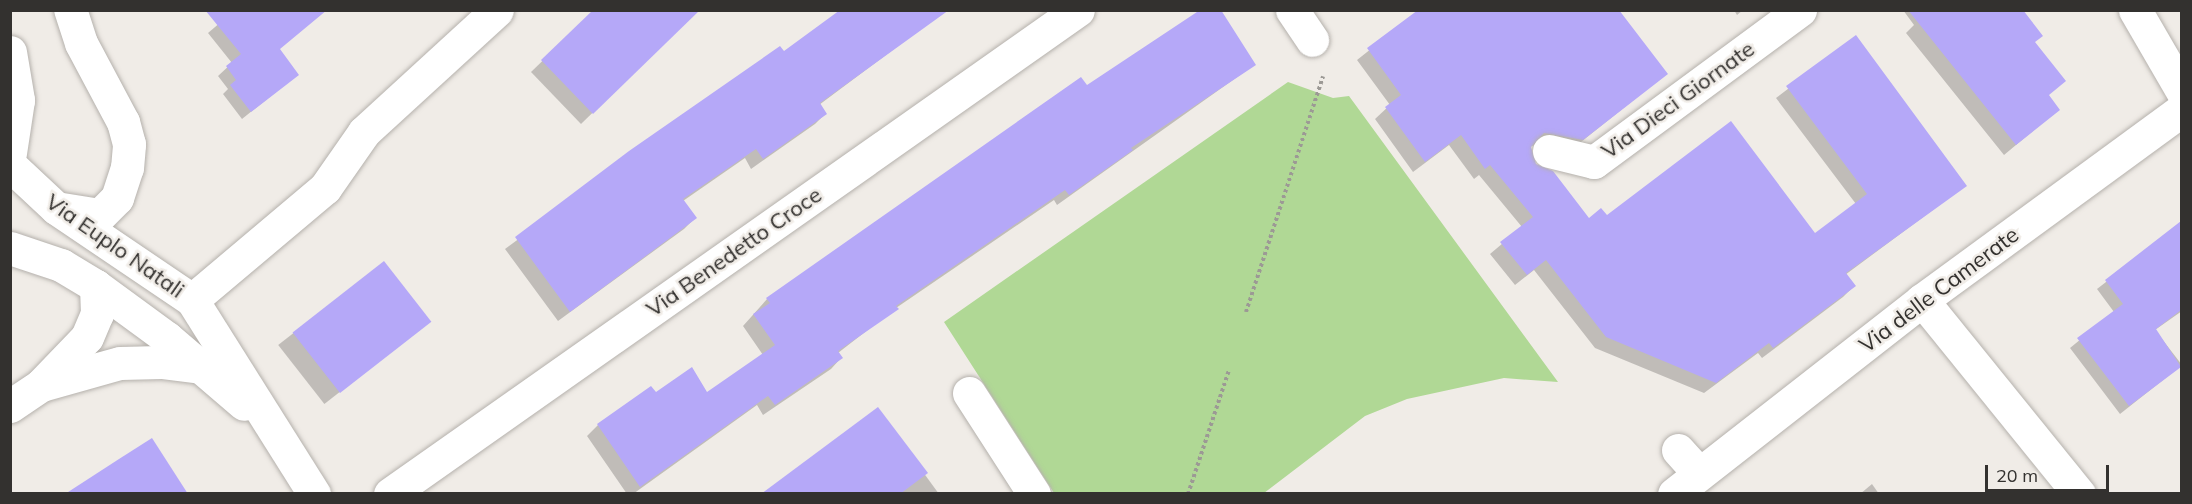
<!DOCTYPE html>
<style>
body{margin:0}
#map{position:relative;width:2192px;height:504px;overflow:hidden;background:#f0ece7;font-family:Mulish,sans-serif}
div>[style]{position:absolute}
[style*='--x']{left:calc(var(--x)*1px);top:calc(var(--y)*1px);width:calc(var(--w)*1px);rotate:calc(var(--a)*1deg)}
.green>*{inset:0;background:#b0d895}
.shadow>*{inset:0;background:#0003;transform-origin:0 0}
.building>*{inset:0;background:#b5a8f8;transform-origin:0 0}
.path>*{height:4px;margin-top:-2px;transform-origin:0;background:repeating-linear-gradient(90deg,#9c9995 0 3px,transparent 0 6px)}
.roads{filter:drop-shadow(0 0 2px #b5b1ac) drop-shadow(0 0 2px #b5b1ac)}
.minor>*{height:33px;margin:-16.5px;padding:0 16.5px;transform-origin:16.5px;border-radius:16.5px;background:#fff}
.major>*{height:33px;margin:-16.5px;padding:0 16.5px;transform-origin:16.5px;border-radius:16.5px;background:#fff}
span{translate:-50% -50%;white-space:nowrap;text-align:center;line-height:1.15;-webkit-text-stroke:5px #f0ece7;paint-order:stroke}
.street-label{font-size:22px;color:#33312f}
.frame{position:absolute;inset:0;border:12px solid #33312f;pointer-events:none}
.scale{position:absolute;left:1985px;top:465px;width:124px;height:27px;box-sizing:border-box;border:3px solid #33312f;border-top:0;padding-left:8px;font-size:18px;line-height:21px;white-space:nowrap;color:#33312f;-webkit-text-stroke:4px #f0ece7;paint-order:stroke}
</style>
<div id="map">
<div class="green">
<i style="clip-path:polygon(1288px 82px,1333px 98px,1349px 96px,1558px 382px,1504px 378px,1407px 399px,1365px 416px,1264px 493px,1054px 493px,944px 322px)"></i>
</div>
<div class="shadow">
<i style="clip-path:polygon(235px 10px,278px 50px,297px 75px,242px 119px,223px 94px,228px 89px,218px 76px,232px 63px,208px 33px)"></i>
<i style="clip-path:polygon(595px 10px,684px 24px,581px 124px,531px 72px)"></i>
<i style="clip-path:polygon(1420px 10px,1666px 74px,1571px 150px,1541px 143px,1529px 147px,1534px 165px,1589px 220px,1606px 217px,1815px 235px,1856px 204px,1776px 98px,1856px 37px,1965px 186px,1845px 275px,1854px 286px,1843px 297px,1762px 358px,1758px 353px,1704px 393px,1595px 348px,1534px 270px,1515px 285px,1490px 254px,1522px 227px,1479px 175px,1474px 179px,1449px 145px,1413px 172px,1375px 119px,1390px 105px,1357px 60px)"></i>
<i style="clip-path:polygon(1734px 10px,1743px 10px,1737px 15px)"></i>
<i style="clip-path:polygon(1903px 10px,2021px 10px,2048px 96px,2058px 110px,2004px 155px,1906px 33px,1914px 25px)"></i>
<i style="clip-path:polygon(934px 19px,819px 105px,825px 114px,815px 124px,751px 169px,745px 158px,683px 201px,695px 218px,684px 229px,558px 321px,505px 249px,780px 48px,783px 53px)"></i>
<i style="clip-path:polygon(1254px 65px,1057px 205px,1054px 200px,896px 308px,838px 353px,841px 358px,831px 369px,763px 415px,757px 405px,633px 494px,627px 494px,587px 436px,598px 425px,655px 394px,707px 394px,763px 355px,743px 326px,767px 299px,1086px 87px)"></i>
<i style="clip-path:polygon(2182px 223px,2182px 311px,2155px 330px,2182px 365px,2120px 414px,2070px 348px,2114px 312px,2097px 289px)"></i>
<i style="left:383px;top:263px;width:75px;height:133px;rotate:52deg"></i>
<i style="clip-path:polygon(877px 409px,939px 494px,763px 494px)"></i>
<i style="clip-path:polygon(1872px 484px,1879px 494px,1860px 494px)"></i>
</div>
<div class="building">
<i style="clip-path:polygon(205px 10px,327px 10px,280px 49px,299px 75px,251px 112px,230px 85px,236px 80px,226px 66px,241px 54px)"></i>
<i style="clip-path:polygon(593px 10px,700px 10px,593px 114px,541px 60px)"></i>
<i style="clip-path:polygon(840px 10px,949px 10px,820px 103px,827px 114px,763px 159px,756px 149px,683px 199px,697px 218px,570px 312px,515px 237px,629px 151px,780px 46px,784px 51px)"></i>
<i style="clip-path:polygon(1200px 10px,1221px 10px,1256px 65px,1131px 148px,1133px 150px,1069px 195px,1065px 190px,896px 306px,899px 309px,838px 351px,843px 358px,775px 405px,768px 396px,640px 487px,597px 424px,651px 386px,656px 392px,692px 367px,707px 392px,775px 345px,753px 314px,770px 303px,766px 298px,1081px 77px,1087px 85px)"></i>
<i style="clip-path:polygon(1418px 10px,1619px 10px,1668px 74px,1583px 140px,1544px 133px,1531px 147px,1536px 164px,1553px 171px,1589px 218px,1601px 208px,1607px 215px,1731px 121px,1815px 233px,1867px 194px,1786px 86px,1856px 35px,1967px 186px,1846px 273px,1856px 286px,1773px 348px,1769px 343px,1716px 383px,1606px 337px,1546px 260px,1527px 275px,1500px 242px,1533px 217px,1490px 165px,1485px 169px,1461px 135px,1425px 162px,1385px 107px,1401px 95px,1367px 48px)"></i>
<i style="clip-path:polygon(1908px 10px,2023px 10px,2043px 36px,2035px 42px,2066px 81px,2049px 95px,2060px 110px,2016px 145px)"></i>
<i style="clip-path:polygon(2181px 221px,2181px 310px,2156px 329px,2181px 367px,2129px 406px,2077px 338px,2123px 304px,2105px 280px)"></i>
<i style="left:384px;top:261px;width:77px;height:116px;rotate:52deg"></i>
<i style="clip-path:polygon(878px 407px,928px 473px,900px 494px,761px 494px)"></i>
<i style="clip-path:polygon(152px 438px,188px 494px,65px 494px,119px 459px)"></i>
</div>
<div class="path">
<i style="--x:1246;--y:312;--w:248;--a:-71.9"></i>
<i style="--x:1188;--y:494;--w:131;--a:-71.7"></i>
</div>
<div class="roads">
<div class="minor">
<i style="--x:1292;--y:10;--w:36;--a:56"></i>
<i style="--x:2135;--y:10;--w:94;--a:59.9"></i>
<i style="--x:1549;--y:151;--w:46;--a:13.7"></i>
<i style="--x:1594;--y:162;--w:256;--a:-36.4"></i>
<i style="--x:10;--y:165;--w:63;--a:43.1"></i>
<i style="--x:56;--y:208;--w:164;--a:34.1"></i>
<i style="--x:192;--y:300;--w:229;--a:57.8"></i>
<i style="--x:62;--y:209;--w:38;--a:9"></i>
<i style="--x:100;--y:215;--w:24;--a:-45"></i>
<i style="--x:117;--y:198;--w:32;--a:-72"></i>
<i style="--x:127;--y:168;--w:24;--a:-85"></i>
<i style="--x:129;--y:144;--w:23;--a:-105"></i>
<i style="--x:123;--y:122;--w:89;--a:-118"></i>
<i style="--x:81;--y:43;--w:35;--a:-108"></i>
<i style="--x:10;--y:248;--w:54;--a:18.4"></i>
<i style="--x:61;--y:265;--w:41;--a:31"></i>
<i style="--x:96;--y:286;--w:88;--a:36.2"></i>
<i style="--x:167;--y:338;--w:101;--a:40.6"></i>
<i style="--x:192;--y:300;--w:174;--a:-40.1"></i>
<i style="--x:325;--y:188;--w:68;--a:-55.1"></i>
<i style="--x:364;--y:132;--w:180;--a:-42.5"></i>
<i style="--x:1922;--y:300;--w:250;--a:51"></i>
<i style="--x:41;--y:385;--w:82;--a:-15.6"></i>
<i style="--x:120;--y:363;--w:41;--a:-1.4"></i>
<i style="--x:161;--y:362;--w:40;--a:7.1"></i>
<i style="--x:969;--y:393;--w:120;--a:57.2"></i>
<i style="--x:10;--y:406;--w:37;--a:-34"></i>
<i style="--x:41;--y:385;--w:66;--a:-46.2"></i>
<i style="--x:87;--y:337;--w:25;--a:-67"></i>
<i style="--x:97;--y:314;--w:28;--a:-92"></i>
<i style="--x:1678;--y:450;--w:31;--a:48"></i>
<i style="--x:390;--y:494;--w:841;--a:-35.13"></i>
<i style="--x:1674;--y:494;--w:315;--a:-38"></i>
<i style="--x:1922;--y:300;--w:322;--a:-36.2"></i>
</div>
<div class="major">
<i style="--x:10;--y:52;--w:49;--a:80.5"></i>
<i style="--x:18;--y:100;--w:54;--a:98.6"></i>
</div>
</div>
<div class="street-label">
<span style="left:1678px;top:100px;rotate:-36deg">Via Dieci Giornate</span>
<span style="left:115px;top:246px;rotate:35deg">Via Euplo Natali</span>
<span style="left:734px;top:252px;rotate:-35deg">Via Benedetto Croce</span>
<span style="left:1939px;top:290px;rotate:-37deg">Via delle Camerate</span>
</div>
<div class="frame"></div>
<div class="scale">20 m</div>
</div>
